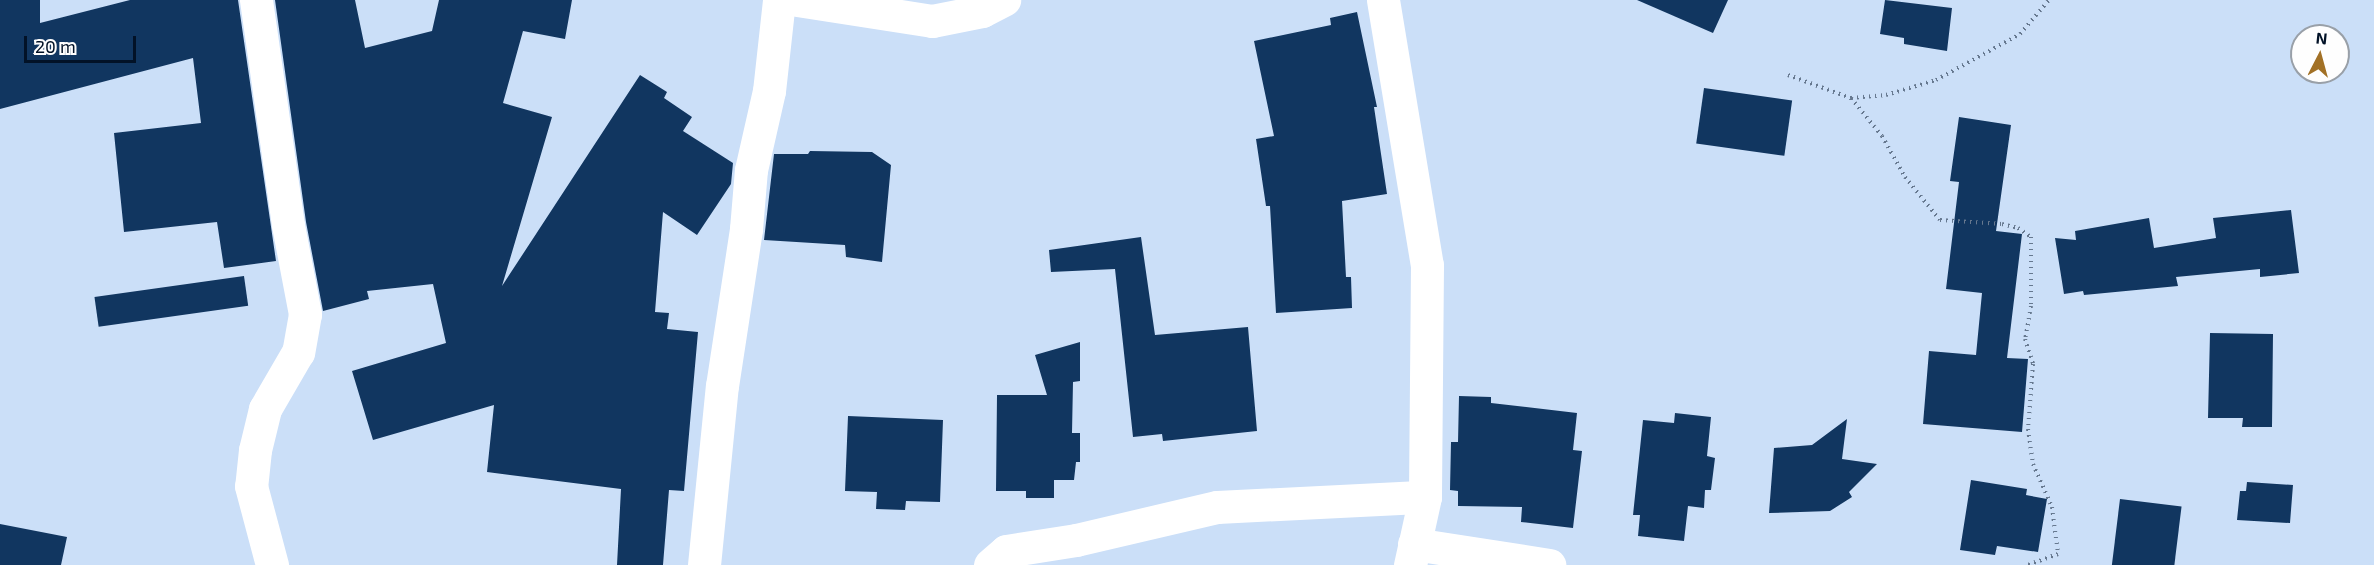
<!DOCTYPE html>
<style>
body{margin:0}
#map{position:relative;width:2374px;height:565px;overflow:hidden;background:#cbdff8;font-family:"Exo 2",sans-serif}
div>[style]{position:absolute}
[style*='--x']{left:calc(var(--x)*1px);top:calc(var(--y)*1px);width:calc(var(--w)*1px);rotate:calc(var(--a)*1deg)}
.building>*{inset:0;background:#113660;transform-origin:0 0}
.path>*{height:4px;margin-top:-2px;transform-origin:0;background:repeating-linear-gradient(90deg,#66788f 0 1.5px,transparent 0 6px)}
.minor>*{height:33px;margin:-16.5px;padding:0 16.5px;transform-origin:16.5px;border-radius:16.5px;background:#fff}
span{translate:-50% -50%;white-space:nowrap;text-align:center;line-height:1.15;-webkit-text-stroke:6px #fefefe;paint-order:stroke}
.north{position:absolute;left:2290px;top:24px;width:60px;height:60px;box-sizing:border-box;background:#fefefe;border:2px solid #99a0a8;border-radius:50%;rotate:6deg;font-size:16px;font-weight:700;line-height:24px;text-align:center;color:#021227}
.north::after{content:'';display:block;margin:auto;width:21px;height:27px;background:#a27126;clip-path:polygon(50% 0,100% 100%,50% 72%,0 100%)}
.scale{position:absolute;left:24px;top:36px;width:112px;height:27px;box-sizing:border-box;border:3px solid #021227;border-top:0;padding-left:8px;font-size:18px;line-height:21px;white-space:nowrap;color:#021227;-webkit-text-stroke:4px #fefefe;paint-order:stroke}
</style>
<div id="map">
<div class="building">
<i style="clip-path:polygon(0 0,40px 0,40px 23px,130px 0,238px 0,276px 261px,224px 268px,217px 222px,124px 232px,114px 133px,201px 123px,193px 58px,0 109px)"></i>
<i style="clip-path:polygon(275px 0,355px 0,365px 48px,432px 31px,439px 0,572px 0,565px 39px,523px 31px,503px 103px,552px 117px,502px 286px,640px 75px,667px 92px,664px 98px,692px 117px,683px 131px,733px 163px,731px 184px,697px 235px,663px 212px,655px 312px,669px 313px,667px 329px,698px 332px,684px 491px,669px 490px,663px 565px,617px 565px,621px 489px,487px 472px,494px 405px,373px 440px,352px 371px,446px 343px,433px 284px,367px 291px,369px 299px,323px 311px,306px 222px)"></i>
<i style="clip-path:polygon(1637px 0,1728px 0,1713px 33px)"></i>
<i style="clip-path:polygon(1885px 0,1952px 8px,1947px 51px,1904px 44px,1904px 38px,1880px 34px)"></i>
<i style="clip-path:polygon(1357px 12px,1377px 107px,1374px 107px,1387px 194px,1342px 201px,1346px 277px,1351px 277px,1352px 308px,1276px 313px,1270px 206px,1266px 206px,1256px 139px,1274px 136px,1254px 41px,1331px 25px,1330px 18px)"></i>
<i style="left:1704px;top:88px;width:89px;height:56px;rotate:8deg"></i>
<i style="clip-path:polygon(1959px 117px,2011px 125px,1996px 231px,2022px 234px,2007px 358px,2028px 359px,2022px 432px,1923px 424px,1929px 351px,1976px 355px,1982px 293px,1946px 289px,1959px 182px,1950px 181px)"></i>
<i style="clip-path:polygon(810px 151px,872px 152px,891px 165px,882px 262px,846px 257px,845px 245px,764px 240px,774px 154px,808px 154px)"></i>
<i style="clip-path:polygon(2291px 210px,2299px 273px,2260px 277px,2260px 269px,2176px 277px,2178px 286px,2084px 295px,2083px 291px,2064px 294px,2055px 238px,2076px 240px,2075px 231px,2149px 218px,2154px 248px,2216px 238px,2213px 218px)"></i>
<i style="clip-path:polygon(1141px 237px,1155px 335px,1248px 327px,1257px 431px,1163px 441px,1162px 434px,1133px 437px,1115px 269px,1051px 272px,1049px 250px)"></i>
<i style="left:244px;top:276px;width:30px;height:151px;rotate:82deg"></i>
<i style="clip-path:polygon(2210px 333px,2273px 334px,2272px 427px,2242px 427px,2243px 418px,2208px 418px)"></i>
<i style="clip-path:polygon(1080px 342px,1080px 381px,1073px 382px,1072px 433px,1080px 433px,1080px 462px,1076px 462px,1074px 480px,1054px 480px,1054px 498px,1026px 498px,1026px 491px,996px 491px,997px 395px,1047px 395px,1035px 355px)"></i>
<i style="clip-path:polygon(1459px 396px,1491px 397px,1491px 403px,1577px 413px,1573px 450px,1582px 451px,1573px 528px,1521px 522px,1522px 507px,1458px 506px,1458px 491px,1450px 490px,1451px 442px,1458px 442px)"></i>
<i style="clip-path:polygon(1675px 413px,1711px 417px,1707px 456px,1715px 458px,1711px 490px,1705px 490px,1704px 508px,1688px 506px,1684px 541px,1638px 536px,1640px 515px,1633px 515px,1643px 420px,1674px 423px)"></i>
<i style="clip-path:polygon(848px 416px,943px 420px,940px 502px,906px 501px,905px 510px,876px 509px,877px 492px,845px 491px)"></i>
<i style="clip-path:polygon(1847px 419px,1842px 459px,1877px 464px,1849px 492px,1852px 497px,1830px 511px,1769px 513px,1774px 448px,1812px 445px)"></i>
<i style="clip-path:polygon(1971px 480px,2027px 489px,2026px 495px,2047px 499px,2038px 552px,1997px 546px,1995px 555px,1960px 550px)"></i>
<i style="clip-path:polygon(2247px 482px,2293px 485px,2290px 523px,2237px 520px,2240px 491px,2246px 491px)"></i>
<i style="left:2120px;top:499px;width:62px;height:67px;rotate:7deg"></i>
<i style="clip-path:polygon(0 524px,67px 537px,61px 565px,0 565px)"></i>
</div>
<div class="path">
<i style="--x:1788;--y:75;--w:67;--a:20.1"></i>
<i style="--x:1851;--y:98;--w:35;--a:-5"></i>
<i style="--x:1886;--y:95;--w:52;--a:-16.7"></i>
<i style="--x:1936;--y:80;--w:96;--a:-28.7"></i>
<i style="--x:2020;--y:34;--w:45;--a:-49.5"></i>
<i style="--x:1851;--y:98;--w:49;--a:50.8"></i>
<i style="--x:1882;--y:136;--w:47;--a:60.7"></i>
<i style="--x:1905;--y:177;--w:55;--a:50.9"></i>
<i style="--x:1940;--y:220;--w:62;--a:3.7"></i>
<i style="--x:2002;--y:224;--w:16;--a:14"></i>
<i style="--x:2018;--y:228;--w:16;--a:35"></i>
<i style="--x:2031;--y:237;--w:69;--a:90"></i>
<i style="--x:2031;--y:306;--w:34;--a:100"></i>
<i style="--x:2025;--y:339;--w:26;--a:72"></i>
<i style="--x:2033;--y:364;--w:65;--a:94.4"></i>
<i style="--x:2028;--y:429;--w:35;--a:82"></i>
<i style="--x:2033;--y:464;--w:47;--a:66.2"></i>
<i style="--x:2052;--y:507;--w:47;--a:82.7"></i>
<i style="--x:2058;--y:554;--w:32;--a:160"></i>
</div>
<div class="minor">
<i style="--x:256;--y:0;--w:227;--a:81.9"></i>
<i style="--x:288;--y:225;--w:91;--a:79.2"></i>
<i style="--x:305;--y:314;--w:39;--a:100"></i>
<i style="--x:298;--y:352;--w:66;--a:120.1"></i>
<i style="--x:265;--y:409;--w:42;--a:103.7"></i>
<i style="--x:255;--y:450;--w:36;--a:96"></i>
<i style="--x:251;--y:486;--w:82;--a:75.1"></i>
<i style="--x:797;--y:0;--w:137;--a:8.8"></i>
<i style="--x:932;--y:21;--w:51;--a:-11.3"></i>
<i style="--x:982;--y:11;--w:25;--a:-27"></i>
<i style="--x:1383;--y:0;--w:269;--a:80.6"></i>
<i style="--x:1427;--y:265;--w:232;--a:90.5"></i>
<i style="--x:1425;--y:497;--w:70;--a:102.4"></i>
<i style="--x:1414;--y:544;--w:137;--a:8.8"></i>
<i style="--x:704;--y:565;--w:180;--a:-84.3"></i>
<i style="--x:722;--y:386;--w:159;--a:-81.3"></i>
<i style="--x:746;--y:229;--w:59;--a:-85.2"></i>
<i style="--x:751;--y:170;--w:81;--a:-77.2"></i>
<i style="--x:769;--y:91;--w:92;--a:-83.7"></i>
<i style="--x:990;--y:565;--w:21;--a:-41"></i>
<i style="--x:1006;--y:551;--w:71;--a:-8.9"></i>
<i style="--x:1076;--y:540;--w:145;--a:-13.2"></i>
<i style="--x:1217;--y:507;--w:208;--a:-2.8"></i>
</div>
<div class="north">N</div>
<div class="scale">20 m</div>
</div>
